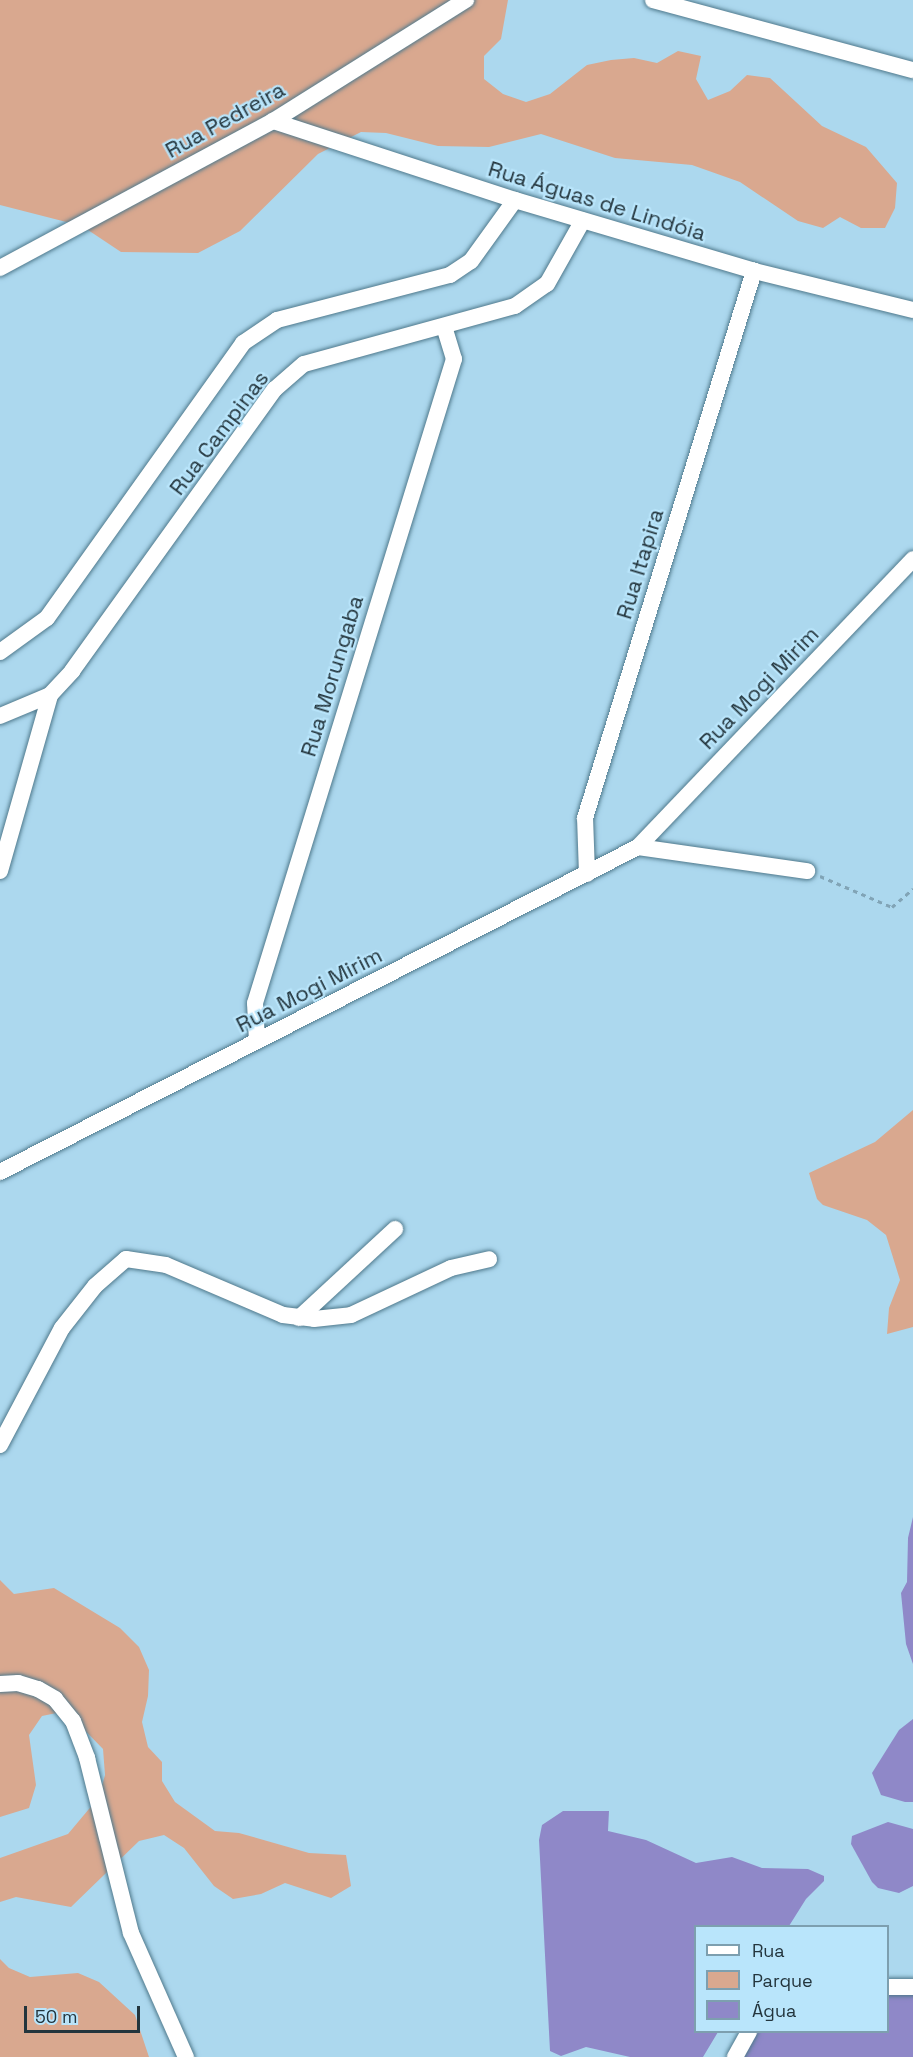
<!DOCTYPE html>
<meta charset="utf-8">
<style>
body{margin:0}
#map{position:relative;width:913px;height:2057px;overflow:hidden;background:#acd8ee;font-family:"Space Grotesk",sans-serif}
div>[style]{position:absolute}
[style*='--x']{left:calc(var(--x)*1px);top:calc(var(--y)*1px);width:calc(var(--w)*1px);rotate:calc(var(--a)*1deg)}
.green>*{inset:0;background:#d9a88f}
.water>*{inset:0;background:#8f88c8}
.path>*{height:3px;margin-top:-1.5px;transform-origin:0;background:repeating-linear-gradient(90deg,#81a4b6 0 4.5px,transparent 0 9px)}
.roads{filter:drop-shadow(0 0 2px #4f798c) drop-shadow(0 0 2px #4f798c)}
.street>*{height:16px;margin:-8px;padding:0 8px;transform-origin:8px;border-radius:8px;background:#fff}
span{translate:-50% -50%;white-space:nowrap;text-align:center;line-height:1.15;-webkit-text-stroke:4.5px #b9e5fb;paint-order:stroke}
.street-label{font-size:22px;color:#23353d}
.legend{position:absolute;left:694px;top:1925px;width:195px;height:108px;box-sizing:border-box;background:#b9e5fb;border:2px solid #7d9faf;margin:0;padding:8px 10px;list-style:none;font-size:18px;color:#23353d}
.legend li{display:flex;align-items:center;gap:12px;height:30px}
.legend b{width:30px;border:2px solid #7d9faf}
.scale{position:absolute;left:24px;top:2006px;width:116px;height:27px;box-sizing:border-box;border:3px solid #23353d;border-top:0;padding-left:8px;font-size:18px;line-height:21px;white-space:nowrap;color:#23353d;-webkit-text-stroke:4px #b9e5fb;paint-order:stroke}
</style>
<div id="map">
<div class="green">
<i style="clip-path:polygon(0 0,508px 0,501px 39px,484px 56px,484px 79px,503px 94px,526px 102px,550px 94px,587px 65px,611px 60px,634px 58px,657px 63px,678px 51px,701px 56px,696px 79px,708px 100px,730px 91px,747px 75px,770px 78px,822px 126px,866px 147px,897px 183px,895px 208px,885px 228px,861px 228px,840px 217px,823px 228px,798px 221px,740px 182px,692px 165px,615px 158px,541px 134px,489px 147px,438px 146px,386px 133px,361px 132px,318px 154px,240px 231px,198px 253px,121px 252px,82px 226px,0 205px)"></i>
<i style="clip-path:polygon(913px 1110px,913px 1327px,887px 1334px,889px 1308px,900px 1280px,886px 1235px,867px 1220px,823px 1205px,817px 1199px,809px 1173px,875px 1142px)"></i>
<i style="clip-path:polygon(0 1580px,14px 1594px,54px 1588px,120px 1628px,139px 1647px,149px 1670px,148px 1696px,142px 1722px,148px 1747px,162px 1762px,162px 1781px,175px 1802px,215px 1831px,239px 1833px,309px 1853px,346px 1855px,351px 1886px,331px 1898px,285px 1883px,261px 1894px,233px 1899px,214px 1886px,184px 1848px,164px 1835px,139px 1841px,71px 1907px,16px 1897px,0 1902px,0 1858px,68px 1834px,99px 1797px,105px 1775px,103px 1749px,66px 1711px,42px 1716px,29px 1735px,36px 1785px,29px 1808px,0 1817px)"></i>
<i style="clip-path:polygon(0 1959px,9px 1968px,30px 1977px,78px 1973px,99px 1982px,135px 2015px,149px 2057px,0 2057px)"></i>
</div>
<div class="water">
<i style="clip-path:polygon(913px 1517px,913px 1664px,906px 1644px,901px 1593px,907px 1582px,908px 1538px)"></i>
<i style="clip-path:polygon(913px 1719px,913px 1802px,905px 1802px,881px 1795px,872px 1773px,899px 1730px)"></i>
<i style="clip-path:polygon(563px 1811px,609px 1811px,608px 1831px,646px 1840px,696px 1863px,732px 1857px,762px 1868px,808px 1869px,824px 1876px,824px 1881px,806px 1899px,789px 1926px,696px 1926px,696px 2032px,718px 2032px,703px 2057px,630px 2057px,586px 2047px,561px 2056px,550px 2051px,539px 1840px,542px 1825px)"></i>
<i style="clip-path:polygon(888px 1822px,913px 1829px,913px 1886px,899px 1893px,878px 1888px,872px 1882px,851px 1844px,852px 1836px)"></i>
<i style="clip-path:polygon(913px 1987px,913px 2057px,735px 2057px,749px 2032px,888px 2032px,888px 1988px)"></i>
</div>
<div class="path">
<i style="--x:820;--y:876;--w:78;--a:23.3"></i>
<i style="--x:892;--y:907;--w:28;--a:-41"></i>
</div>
<div class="roads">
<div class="street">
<i style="--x:653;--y:0;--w:269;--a:15.1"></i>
<i style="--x:273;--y:121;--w:255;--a:18.1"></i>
<i style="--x:515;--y:200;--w:249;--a:16.5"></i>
<i style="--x:754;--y:271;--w:164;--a:13.8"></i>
<i style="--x:0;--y:268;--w:310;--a:-28.3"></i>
<i style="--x:273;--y:121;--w:228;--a:-32.1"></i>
<i style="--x:0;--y:652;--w:58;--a:-35.9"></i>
<i style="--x:47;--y:618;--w:338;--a:-54.5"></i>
<i style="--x:243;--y:343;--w:41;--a:-34.1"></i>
<i style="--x:277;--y:320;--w:179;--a:-14.6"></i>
<i style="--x:450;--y:275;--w:25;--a:-34"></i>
<i style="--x:471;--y:261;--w:75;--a:-54.2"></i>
<i style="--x:0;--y:716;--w:54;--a:-22.8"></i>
<i style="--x:50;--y:695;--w:33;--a:-47"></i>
<i style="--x:72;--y:671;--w:347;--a:-54.3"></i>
<i style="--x:275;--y:389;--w:38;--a:-41"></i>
<i style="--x:304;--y:364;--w:219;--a:-15.4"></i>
<i style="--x:515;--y:306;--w:39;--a:-35"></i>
<i style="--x:547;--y:284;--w:73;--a:-60.6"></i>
<i style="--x:638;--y:847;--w:171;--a:8.1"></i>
<i style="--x:0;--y:871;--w:183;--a:-74.1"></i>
<i style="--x:587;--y:874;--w:56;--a:-92"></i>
<i style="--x:585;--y:818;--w:573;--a:-72.83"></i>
<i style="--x:257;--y:1041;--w:38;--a:-93"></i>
<i style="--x:255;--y:1003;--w:674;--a:-72.83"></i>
<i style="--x:454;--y:359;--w:34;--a:-107"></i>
<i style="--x:0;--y:1172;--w:716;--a:-26.99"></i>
<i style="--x:638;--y:847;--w:398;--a:-46.3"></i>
<i style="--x:299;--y:1318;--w:131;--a:-42.8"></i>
<i style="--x:0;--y:1445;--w:132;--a:-62.1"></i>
<i style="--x:62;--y:1328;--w:53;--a:-51.8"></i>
<i style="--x:95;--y:1286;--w:41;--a:-41.1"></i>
<i style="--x:126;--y:1259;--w:40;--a:8.5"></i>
<i style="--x:166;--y:1265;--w:127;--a:23.1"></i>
<i style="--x:283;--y:1315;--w:31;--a:7"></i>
<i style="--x:314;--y:1319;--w:37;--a:-6"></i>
<i style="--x:351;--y:1315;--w:110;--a:-25.2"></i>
<i style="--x:451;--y:1268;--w:39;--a:-13"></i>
<i style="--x:0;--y:1684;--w:18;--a:-3"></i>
<i style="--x:18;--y:1683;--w:21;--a:17"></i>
<i style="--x:38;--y:1689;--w:20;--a:30"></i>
<i style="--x:55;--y:1699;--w:28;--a:51"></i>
<i style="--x:73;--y:1721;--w:40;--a:69"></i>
<i style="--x:87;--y:1758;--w:180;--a:75.9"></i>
<i style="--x:131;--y:1933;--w:136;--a:66.1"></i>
<i style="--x:888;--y:1987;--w:25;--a:0"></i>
<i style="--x:735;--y:2057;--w:29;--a:-61"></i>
</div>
</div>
<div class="street-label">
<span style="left:225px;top:120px;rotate:-29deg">Rua Pedreira</span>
<span style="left:597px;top:201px;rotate:17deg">Rua Águas de Lindóia</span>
<span style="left:219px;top:433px;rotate:-53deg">Rua Campinas</span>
<span style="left:640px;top:564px;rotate:-73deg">Rua Itapira</span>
<span style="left:332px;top:676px;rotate:-73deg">Rua Morungaba</span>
<span style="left:759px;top:688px;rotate:-46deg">Rua Mogi Mirim</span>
<span style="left:309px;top:990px;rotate:-27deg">Rua Mogi Mirim</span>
</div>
<ul class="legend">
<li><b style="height:8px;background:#fff"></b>Rua</li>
<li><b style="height:16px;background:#d9a88f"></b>Parque</li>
<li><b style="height:16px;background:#8f88c8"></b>Água</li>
</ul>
<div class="scale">50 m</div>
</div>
